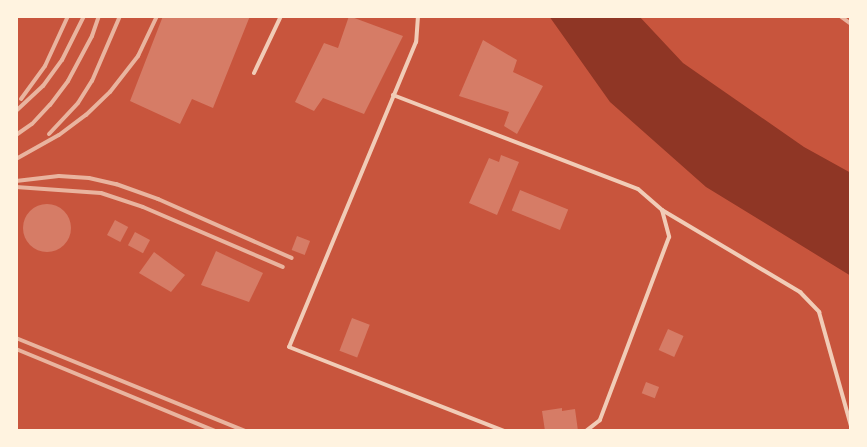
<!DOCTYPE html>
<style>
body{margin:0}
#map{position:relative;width:867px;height:447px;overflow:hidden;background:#c8553d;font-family:"DejaVu Sans",sans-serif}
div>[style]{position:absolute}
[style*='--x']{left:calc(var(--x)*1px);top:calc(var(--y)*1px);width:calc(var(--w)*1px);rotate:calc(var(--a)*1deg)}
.water>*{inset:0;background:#8f3625}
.building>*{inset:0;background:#d67c66;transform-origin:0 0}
.round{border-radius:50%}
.service>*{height:4px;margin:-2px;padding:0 2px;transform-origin:2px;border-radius:2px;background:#f1ccb7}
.rail>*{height:4px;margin:-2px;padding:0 2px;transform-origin:2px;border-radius:2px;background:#e9b49f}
span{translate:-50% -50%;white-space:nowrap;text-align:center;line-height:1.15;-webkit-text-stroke:5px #fff3e0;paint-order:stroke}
.frame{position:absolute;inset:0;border:18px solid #fff3e0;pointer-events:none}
</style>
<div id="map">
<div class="water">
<i style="clip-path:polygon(549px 16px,639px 16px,683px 63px,804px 147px,851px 173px,851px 276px,706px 187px,610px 102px)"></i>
</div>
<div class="building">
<i style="clip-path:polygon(163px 16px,250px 16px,213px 108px,192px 99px,180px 124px,130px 101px)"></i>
<i style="clip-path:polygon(349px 16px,403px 36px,364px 114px,323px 98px,314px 111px,295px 102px,324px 43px,338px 48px)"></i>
<i style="clip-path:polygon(483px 40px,517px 60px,513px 72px,543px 86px,517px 134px,504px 126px,509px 112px,459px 96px)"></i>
<i style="clip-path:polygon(501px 155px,519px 162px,497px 215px,469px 203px,489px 158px,499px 162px)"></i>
<i style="left:520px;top:190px;width:52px;height:22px;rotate:22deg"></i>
<i class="round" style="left:23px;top:204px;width:48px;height:48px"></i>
<i style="left:115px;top:220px;width:15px;height:17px;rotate:28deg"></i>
<i style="left:135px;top:232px;width:17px;height:15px;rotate:28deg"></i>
<i style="left:297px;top:236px;width:14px;height:15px;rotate:21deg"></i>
<i style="clip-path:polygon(216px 251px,263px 273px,249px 302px,201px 285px)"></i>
<i style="clip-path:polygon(154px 252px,185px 275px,171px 292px,139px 273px)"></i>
<i style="left:352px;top:318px;width:19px;height:35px;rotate:21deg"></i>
<i style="left:668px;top:329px;width:17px;height:23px;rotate:24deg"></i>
<i style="left:646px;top:382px;width:14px;height:12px;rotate:21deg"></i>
<i style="clip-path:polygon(562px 408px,562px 411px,575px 409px,578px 431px,545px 431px,542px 411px)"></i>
</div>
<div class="service">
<i style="--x:418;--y:16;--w:26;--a:94"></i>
<i style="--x:416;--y:42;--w:330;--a:112.6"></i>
<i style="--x:289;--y:347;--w:232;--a:21.3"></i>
<i style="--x:254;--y:73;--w:63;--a:-64.7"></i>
<i style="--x:393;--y:95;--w:262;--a:21"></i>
<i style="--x:638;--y:189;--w:32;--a:41"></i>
<i style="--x:662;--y:210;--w:28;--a:75"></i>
<i style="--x:669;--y:237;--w:196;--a:110.7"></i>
<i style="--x:600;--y:420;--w:18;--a:142"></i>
<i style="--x:662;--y:210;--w:161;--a:30.7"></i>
<i style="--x:800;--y:292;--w:28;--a:46"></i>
<i style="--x:819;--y:312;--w:118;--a:74.3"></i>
</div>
<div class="rail">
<i style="--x:840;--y:16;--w:14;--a:36"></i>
<i style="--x:21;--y:99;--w:41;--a:-54"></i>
<i style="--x:45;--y:66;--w:55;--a:-65.3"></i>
<i style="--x:16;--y:111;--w:37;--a:-43"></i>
<i style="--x:43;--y:86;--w:32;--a:-54"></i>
<i style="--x:62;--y:60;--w:49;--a:-63.4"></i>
<i style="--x:49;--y:134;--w:42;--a:-46.9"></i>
<i style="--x:78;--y:103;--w:26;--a:-58"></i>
<i style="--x:92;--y:81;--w:71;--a:-66.7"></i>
<i style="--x:16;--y:135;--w:19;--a:-35"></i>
<i style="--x:32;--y:124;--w:26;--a:-47"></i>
<i style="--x:50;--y:105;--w:30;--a:-53"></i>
<i style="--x:68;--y:81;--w:51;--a:-61.9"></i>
<i style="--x:92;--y:36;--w:21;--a:-71"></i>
<i style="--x:16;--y:159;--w:49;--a:-29.2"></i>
<i style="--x:59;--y:135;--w:34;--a:-37"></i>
<i style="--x:86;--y:115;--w:33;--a:-44"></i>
<i style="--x:110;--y:92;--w:46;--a:-52.1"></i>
<i style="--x:138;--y:56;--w:44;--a:-64.6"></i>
<i style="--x:16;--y:181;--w:43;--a:-6.6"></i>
<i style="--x:59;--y:176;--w:30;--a:4"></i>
<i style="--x:89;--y:178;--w:28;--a:13"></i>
<i style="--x:116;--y:184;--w:45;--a:19.7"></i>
<i style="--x:158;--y:199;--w:146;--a:23.8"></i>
<i style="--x:16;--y:187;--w:85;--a:4"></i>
<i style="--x:101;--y:193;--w:44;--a:18.4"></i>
<i style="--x:143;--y:207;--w:152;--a:23.2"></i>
<i style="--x:16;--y:338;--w:247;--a:22.1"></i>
<i style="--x:16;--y:349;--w:215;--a:22.4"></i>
</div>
<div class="frame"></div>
</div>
